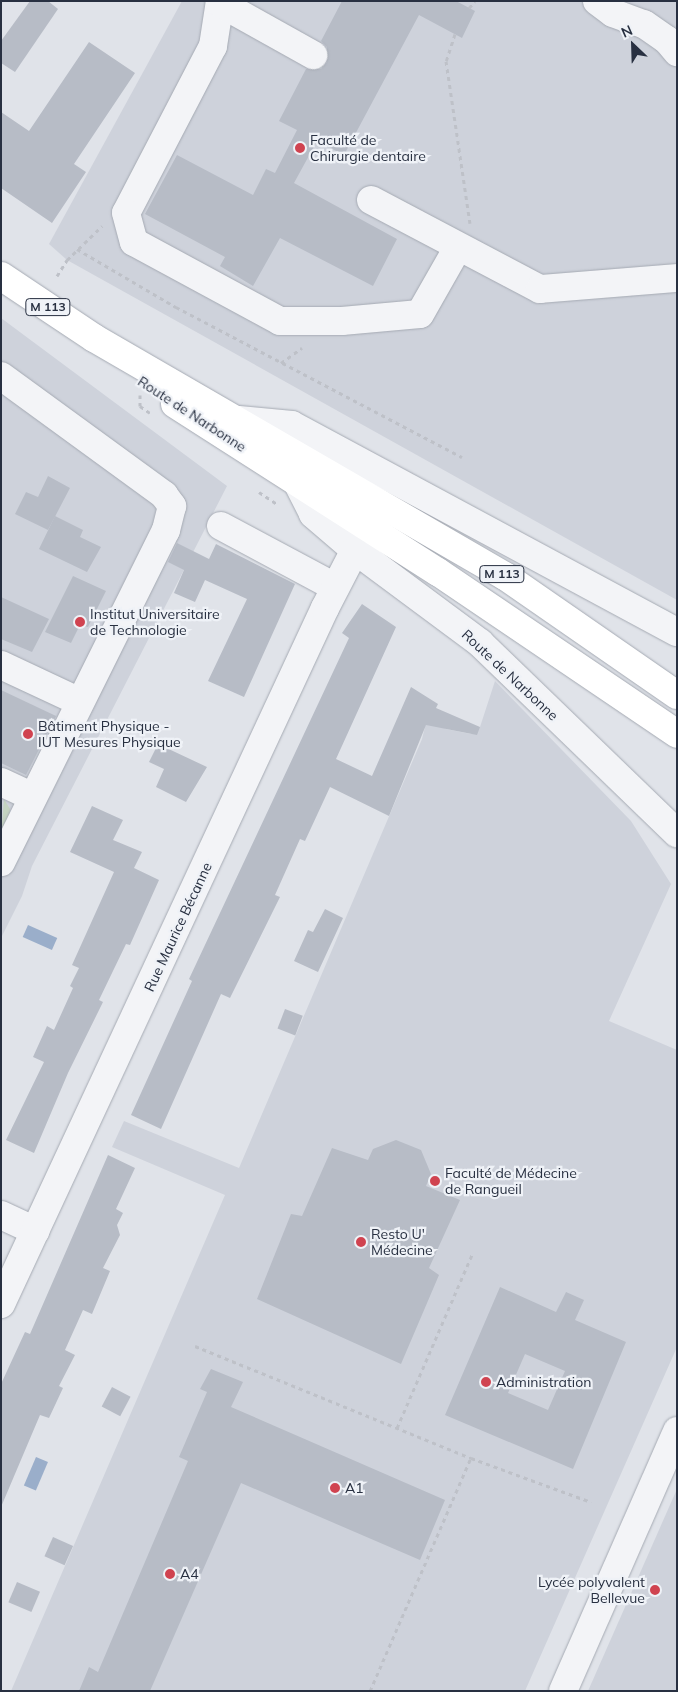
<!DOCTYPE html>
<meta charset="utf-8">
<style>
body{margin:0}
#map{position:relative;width:678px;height:1692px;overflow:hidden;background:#e0e3e9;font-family:Mulish,sans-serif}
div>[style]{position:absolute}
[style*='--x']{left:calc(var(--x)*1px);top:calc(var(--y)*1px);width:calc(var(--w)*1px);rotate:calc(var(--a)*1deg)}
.built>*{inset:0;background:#ced2db}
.green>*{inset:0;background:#c4d3c1}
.water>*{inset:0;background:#9aaeca;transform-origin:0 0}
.building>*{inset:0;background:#b7bcc6;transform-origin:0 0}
.path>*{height:3px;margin-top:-1.5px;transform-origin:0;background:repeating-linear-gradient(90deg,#bec1c8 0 4px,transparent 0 8px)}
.roads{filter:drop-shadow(0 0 1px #a5aab3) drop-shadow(0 0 1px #a5aab3)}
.minor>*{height:28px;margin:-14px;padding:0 14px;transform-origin:14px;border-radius:14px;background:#f3f4f7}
.major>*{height:28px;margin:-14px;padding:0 14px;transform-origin:14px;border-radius:14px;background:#fff}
.dots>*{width:14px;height:14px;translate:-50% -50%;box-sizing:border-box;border:2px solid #eff2f7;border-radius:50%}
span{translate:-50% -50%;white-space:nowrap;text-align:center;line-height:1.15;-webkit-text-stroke:4.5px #eff2f7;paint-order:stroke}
.shield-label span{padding:1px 4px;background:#eff2f7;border:1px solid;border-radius:4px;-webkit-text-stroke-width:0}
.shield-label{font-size:12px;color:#283041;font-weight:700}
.poi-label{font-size:14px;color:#283041}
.left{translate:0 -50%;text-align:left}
.right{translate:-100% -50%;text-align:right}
.street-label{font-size:14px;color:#283041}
.frame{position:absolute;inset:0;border:2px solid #283041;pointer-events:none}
.north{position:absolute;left:608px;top:20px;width:50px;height:50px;-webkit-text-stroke:4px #eff2f7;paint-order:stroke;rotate:336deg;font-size:14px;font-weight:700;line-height:20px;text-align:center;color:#283041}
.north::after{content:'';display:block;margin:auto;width:18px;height:22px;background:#283041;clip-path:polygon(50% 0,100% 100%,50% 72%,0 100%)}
</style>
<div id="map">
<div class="built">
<i style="clip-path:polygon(182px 1px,677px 1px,677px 600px,67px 260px,49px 244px)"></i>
<i style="clip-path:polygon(1px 318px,227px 486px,32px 866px,22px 896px,1px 938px)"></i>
<i style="clip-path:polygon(495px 681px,631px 821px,671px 884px,609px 1021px,677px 1050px,677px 1347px,525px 1691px,11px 1691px,225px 1195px,112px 1147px,124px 1121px,239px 1168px,422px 739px,428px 715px,446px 729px,471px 734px,480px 727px)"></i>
<i style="clip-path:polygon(677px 1489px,677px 1691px,588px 1691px)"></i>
</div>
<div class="green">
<i style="clip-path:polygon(4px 799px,10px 809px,10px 818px,1px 837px)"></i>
</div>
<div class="water">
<i style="left:28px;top:925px;width:32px;height:13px;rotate:24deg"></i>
<i style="left:36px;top:1457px;width:13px;height:31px;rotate:23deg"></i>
</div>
<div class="building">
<i style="clip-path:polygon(30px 1px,48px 1px,58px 9px,15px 72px,1px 63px,1px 41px)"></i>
<i style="clip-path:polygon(342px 1px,456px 1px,475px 11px,462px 38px,419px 15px,344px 155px,317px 141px,294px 183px,397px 239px,373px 286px,280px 238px,253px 286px,220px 266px,225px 257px,145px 214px,177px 155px,253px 195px,266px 169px,275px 173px,297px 130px,279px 121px,306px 69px,321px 69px,327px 62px,327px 47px,321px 41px)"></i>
<i style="clip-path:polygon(89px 42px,135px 73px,74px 164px,86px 172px,52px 223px,1px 188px,1px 112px,29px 131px)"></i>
<i style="clip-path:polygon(48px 476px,70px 488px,48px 530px,15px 514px,26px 492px,38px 497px)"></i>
<i style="clip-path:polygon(55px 516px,83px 530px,80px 537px,101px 547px,87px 572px,39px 549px)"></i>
<i style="clip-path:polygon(177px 543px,209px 559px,216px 544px,295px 584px,244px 697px,208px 681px,247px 599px,205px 580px,195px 602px,174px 593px,184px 570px,168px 562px)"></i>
<i style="clip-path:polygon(73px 576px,106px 591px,88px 627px,80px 625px,71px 643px,45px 632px)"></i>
<i style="clip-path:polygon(1px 597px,49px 619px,32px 652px,1px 639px)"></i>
<i style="clip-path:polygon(362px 604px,396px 627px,336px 759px,372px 776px,411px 687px,438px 704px,436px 708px,480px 727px,477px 735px,426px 725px,389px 816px,330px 787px,305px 841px,300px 839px,275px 895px,280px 897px,230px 998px,221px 994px,161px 1129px,131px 1115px,192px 981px,189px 979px,349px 638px,342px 633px)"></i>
<i style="clip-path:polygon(1px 690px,56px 716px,26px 775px,1px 763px)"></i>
<i style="clip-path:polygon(158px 744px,207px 767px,186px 802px,156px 787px,164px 769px,149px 762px)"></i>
<i style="clip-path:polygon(92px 806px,123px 820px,113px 840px,142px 852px,134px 868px,159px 880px,130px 945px,126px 944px,99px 1000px,103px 1002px,68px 1073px,34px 1153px,6px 1140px,44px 1062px,33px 1057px,47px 1026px,54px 1030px,73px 988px,70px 986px,79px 968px,72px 965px,114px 872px,70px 852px)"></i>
<i style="clip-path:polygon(325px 909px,343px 918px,318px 972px,294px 961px,308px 930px,313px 932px)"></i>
<i style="left:285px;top:1009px;width:19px;height:21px;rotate:21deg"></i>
<i style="clip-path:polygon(396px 1140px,421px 1150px,431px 1174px,426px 1186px,460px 1200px,429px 1268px,439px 1275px,401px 1364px,257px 1299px,291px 1214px,302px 1216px,332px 1148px,368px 1160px,373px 1149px)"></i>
<i style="clip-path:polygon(108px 1155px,135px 1168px,116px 1209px,123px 1213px,117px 1225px,120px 1235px,103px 1268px,110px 1271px,92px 1314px,83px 1310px,65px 1350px,75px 1355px,59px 1386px,63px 1388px,49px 1418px,40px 1415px,1px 1507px,1px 1384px,25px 1332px,30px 1334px)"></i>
<i style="clip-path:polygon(evenodd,500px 1287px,556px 1312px,566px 1292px,584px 1300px,575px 1320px,626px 1342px,573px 1469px,445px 1415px,500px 1287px,525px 1354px,565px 1371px,548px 1410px,508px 1393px,525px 1354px)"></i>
<i style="clip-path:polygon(211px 1369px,243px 1382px,231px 1407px,445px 1500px,420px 1560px,241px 1483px,150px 1691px,79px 1691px,89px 1667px,98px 1672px,188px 1461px,179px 1457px,207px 1392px,200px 1389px)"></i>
<i style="left:112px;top:1387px;width:21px;height:22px;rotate:28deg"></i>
<i style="left:53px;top:1537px;width:22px;height:21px;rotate:24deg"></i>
<i style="left:17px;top:1582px;width:25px;height:22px;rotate:23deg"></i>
</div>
<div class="path">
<i style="--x:469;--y:8;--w:9;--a:-49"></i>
<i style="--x:455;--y:34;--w:28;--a:108"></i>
<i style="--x:446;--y:61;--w:164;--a:81.6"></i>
<i style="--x:77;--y:249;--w:115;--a:30.4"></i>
<i style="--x:176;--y:307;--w:323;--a:27.7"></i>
<i style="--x:57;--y:276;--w:19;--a:-58"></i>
<i style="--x:67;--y:260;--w:49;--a:-44.2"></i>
<i style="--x:281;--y:363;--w:26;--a:-36"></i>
<i style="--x:140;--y:395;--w:11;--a:90"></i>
<i style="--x:140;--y:406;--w:12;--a:35"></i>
<i style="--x:259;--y:492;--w:23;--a:34"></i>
<i style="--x:195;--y:1346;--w:298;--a:22.1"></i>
<i style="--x:471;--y:1458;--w:128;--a:20.1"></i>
<i style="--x:397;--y:1428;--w:189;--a:-66.6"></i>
<i style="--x:370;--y:1691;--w:254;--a:-66.6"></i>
</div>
<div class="roads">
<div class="minor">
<i style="--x:220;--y:1;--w:46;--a:98.8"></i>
<i style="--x:213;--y:46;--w:188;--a:117.5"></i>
<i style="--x:126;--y:213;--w:30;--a:75"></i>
<i style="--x:134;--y:242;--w:166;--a:28.4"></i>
<i style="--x:280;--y:321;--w:62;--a:0"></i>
<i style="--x:342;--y:321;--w:78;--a:-5.1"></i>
<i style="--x:420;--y:314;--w:77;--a:-60.4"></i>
<i style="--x:597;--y:1;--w:20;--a:37"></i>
<i style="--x:613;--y:13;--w:33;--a:20"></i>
<i style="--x:644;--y:24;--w:28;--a:35"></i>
<i style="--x:667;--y:40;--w:16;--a:50"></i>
<i style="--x:220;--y:3;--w:107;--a:29.2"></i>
<i style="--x:371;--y:200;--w:191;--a:27.8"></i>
<i style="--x:540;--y:289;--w:137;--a:-4.6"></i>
<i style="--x:1;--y:376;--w:202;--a:36.1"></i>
<i style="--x:164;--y:495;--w:14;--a:54"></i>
<i style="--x:172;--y:506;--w:25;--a:104"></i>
<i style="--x:166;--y:530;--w:371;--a:116.4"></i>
<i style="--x:239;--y:420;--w:53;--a:5.4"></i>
<i style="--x:292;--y:425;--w:437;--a:28.3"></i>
<i style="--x:297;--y:482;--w:36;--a:63"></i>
<i style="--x:313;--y:514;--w:55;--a:40.6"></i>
<i style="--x:355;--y:550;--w:156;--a:36.6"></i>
<i style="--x:480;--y:643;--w:274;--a:44"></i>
<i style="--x:221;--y:526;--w:129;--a:28.2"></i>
<i style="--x:1;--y:665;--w:87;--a:25.1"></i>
<i style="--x:1;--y:782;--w:35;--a:25"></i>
<i style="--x:1;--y:1215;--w:38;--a:25"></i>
<i style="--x:1;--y:1304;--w:768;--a:-65.04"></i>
<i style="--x:325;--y:608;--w:65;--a:-62.7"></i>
<i style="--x:563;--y:1691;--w:284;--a:-66.3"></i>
</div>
<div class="major">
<i style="--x:1;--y:276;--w:112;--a:33.7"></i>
<i style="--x:94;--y:338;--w:475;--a:30.1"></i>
<i style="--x:505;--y:576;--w:209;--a:34.7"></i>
<i style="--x:175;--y:404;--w:312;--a:32.6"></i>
<i style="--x:438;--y:572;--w:289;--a:34.1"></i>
</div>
</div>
<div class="dots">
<i style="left:300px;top:148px;background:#d04350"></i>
<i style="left:80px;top:622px;background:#d04350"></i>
<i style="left:28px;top:734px;background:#d04350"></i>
<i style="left:435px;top:1181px;background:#d04350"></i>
<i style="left:361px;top:1242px;background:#d04350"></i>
<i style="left:486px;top:1382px;background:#d04350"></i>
<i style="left:335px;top:1488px;background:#d04350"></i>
<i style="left:170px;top:1574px;background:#d04350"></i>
<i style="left:655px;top:1590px;background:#d04350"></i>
</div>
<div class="shield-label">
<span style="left:48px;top:307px">M 113</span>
<span style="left:502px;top:574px">M 113</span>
</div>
<div class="poi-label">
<span class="left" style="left:310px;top:148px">Faculté de<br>Chirurgie dentaire</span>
<span class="left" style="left:90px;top:622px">Institut Universitaire<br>de Technologie</span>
<span class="left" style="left:38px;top:734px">Bâtiment Physique -<br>IUT Mesures Physique</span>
<span class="left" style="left:445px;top:1181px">Faculté de Médecine<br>de Rangueil</span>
<span class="left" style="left:371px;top:1242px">Resto U'<br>Médecine</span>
<span class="left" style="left:496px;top:1382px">Administration</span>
<span class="left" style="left:345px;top:1488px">A1</span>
<span class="left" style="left:180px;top:1574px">A4</span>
<span class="right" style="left:645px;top:1590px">Lycée polyvalent<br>Bellevue</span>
</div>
<div class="street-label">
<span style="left:192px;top:414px;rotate:33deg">Route de Narbonne</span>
<span style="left:510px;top:675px;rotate:43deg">Route de Narbonne</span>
<span style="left:178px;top:927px;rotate:-65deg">Rue Maurice Bécanne</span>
</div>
<div class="frame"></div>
<div class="north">N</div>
</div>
